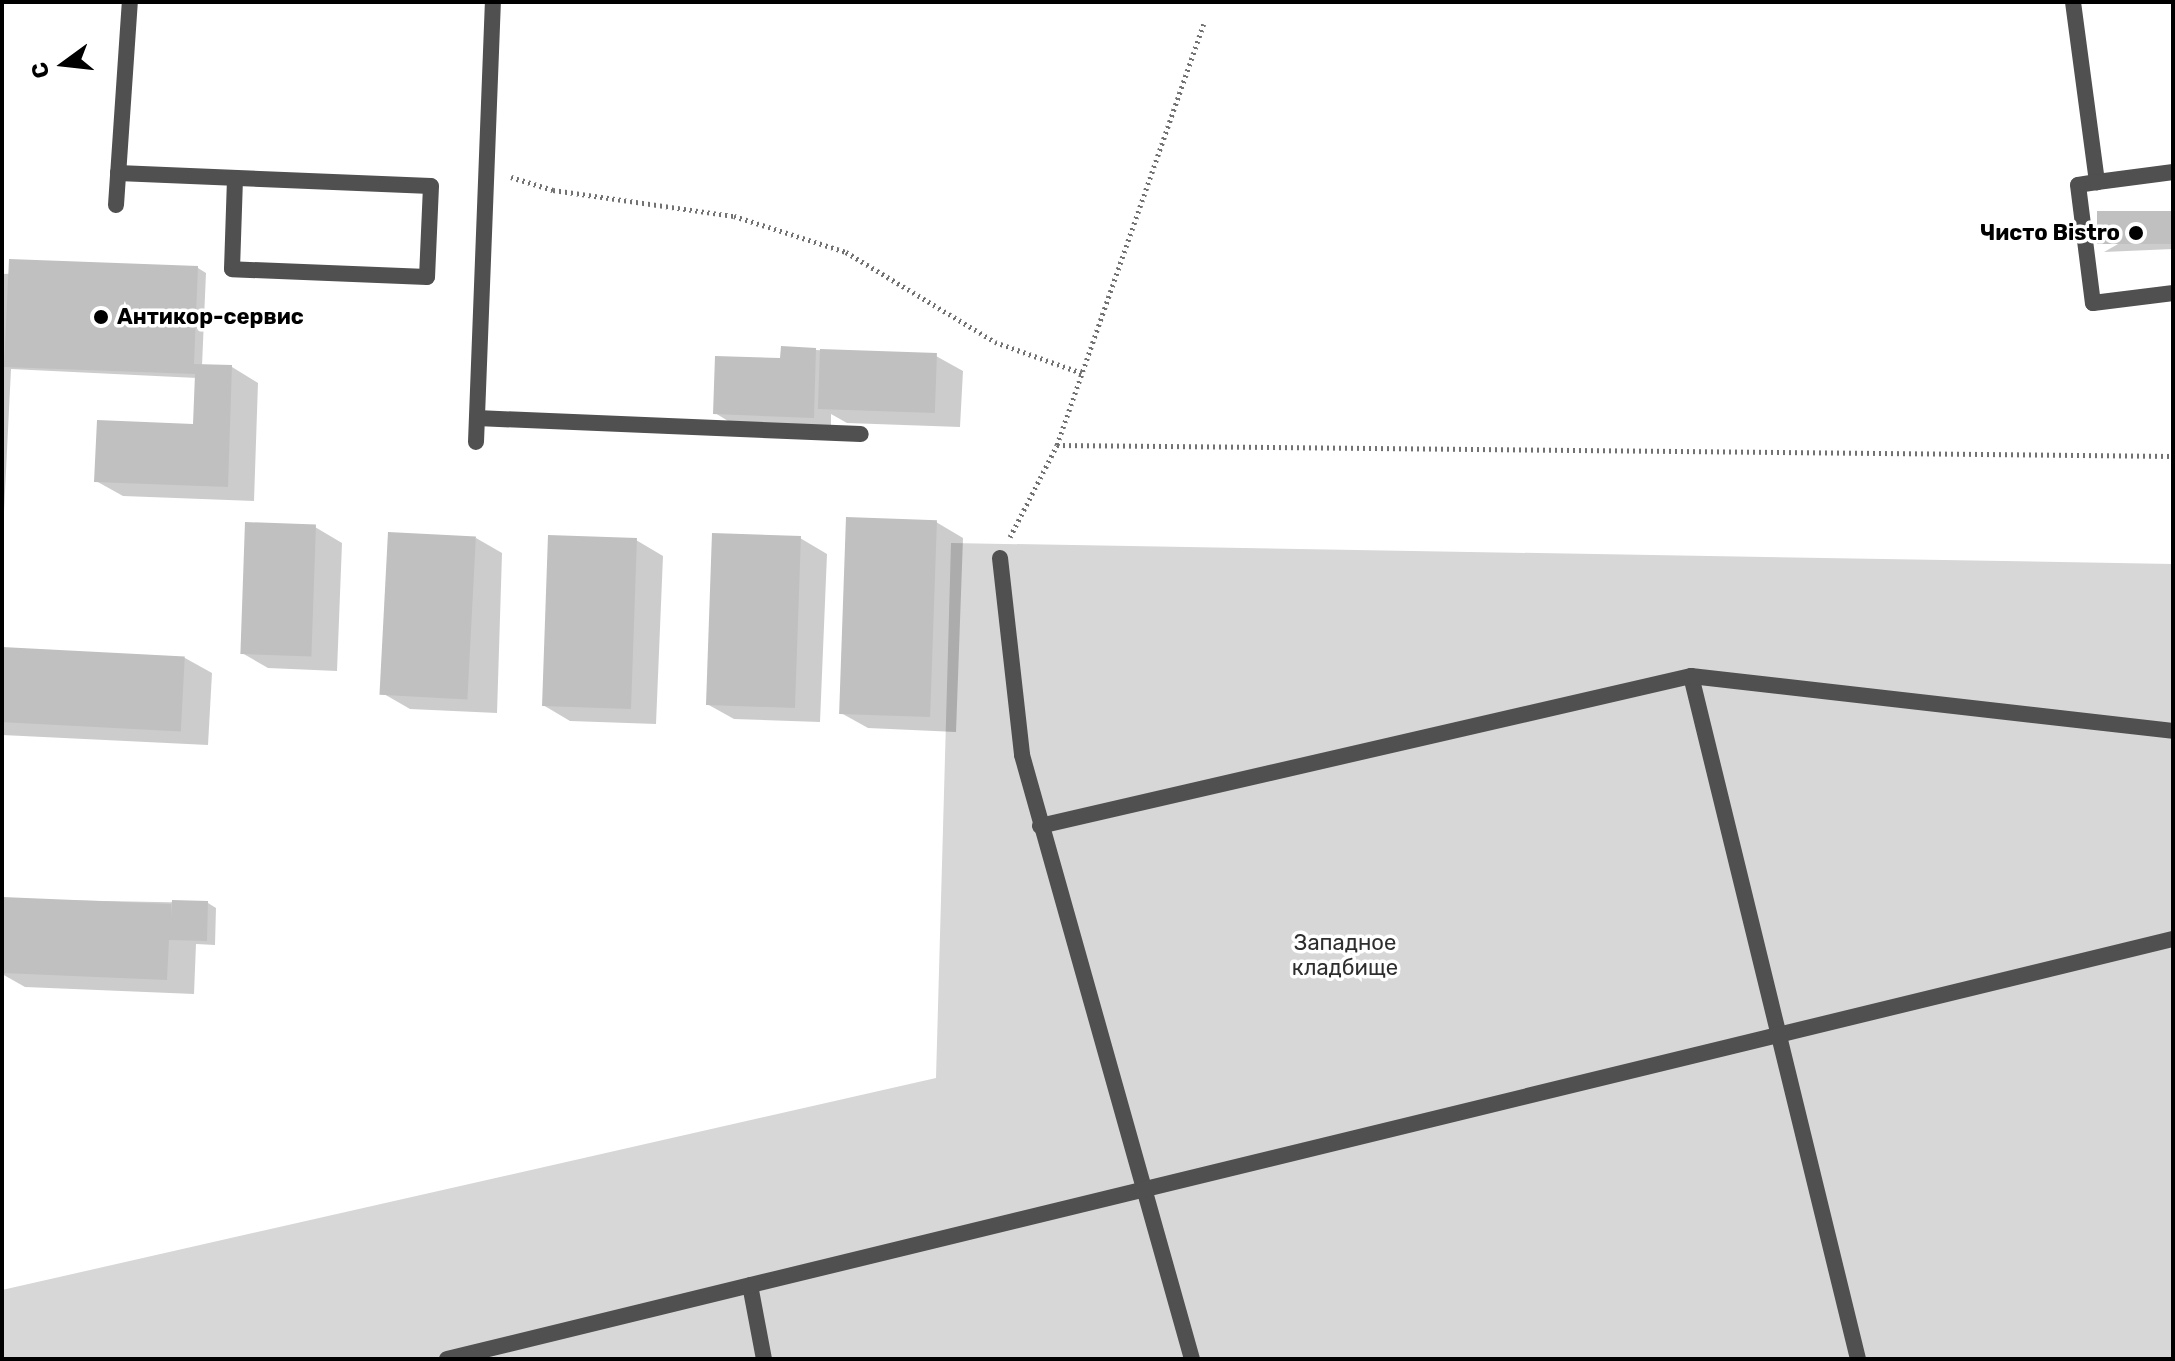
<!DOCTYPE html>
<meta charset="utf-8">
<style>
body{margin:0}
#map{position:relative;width:2175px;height:1361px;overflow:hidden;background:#fff;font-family:Rubik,sans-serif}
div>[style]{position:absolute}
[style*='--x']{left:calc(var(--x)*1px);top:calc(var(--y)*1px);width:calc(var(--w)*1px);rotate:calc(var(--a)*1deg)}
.green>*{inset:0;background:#d7d7d7}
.shadow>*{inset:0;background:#0003}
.building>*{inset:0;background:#c0c0c0;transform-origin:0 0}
.path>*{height:5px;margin-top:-2.5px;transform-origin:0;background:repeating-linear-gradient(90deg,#727272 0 2px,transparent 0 6px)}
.lane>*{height:16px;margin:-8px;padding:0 8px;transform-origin:8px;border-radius:8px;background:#505050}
.dots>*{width:22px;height:22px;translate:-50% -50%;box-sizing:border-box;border:4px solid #fff;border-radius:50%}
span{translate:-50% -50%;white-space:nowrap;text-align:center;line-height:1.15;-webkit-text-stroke:7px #fff;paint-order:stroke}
.poi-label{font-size:22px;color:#000;font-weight:700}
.right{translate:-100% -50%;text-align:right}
.left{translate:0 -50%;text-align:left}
.park-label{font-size:22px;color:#2e2e2e}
.frame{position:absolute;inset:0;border:4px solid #000;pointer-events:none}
.north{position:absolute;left:24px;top:24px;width:80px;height:80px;-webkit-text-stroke:6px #fff;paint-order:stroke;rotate:255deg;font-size:22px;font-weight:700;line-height:32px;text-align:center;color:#000}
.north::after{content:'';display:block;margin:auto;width:28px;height:36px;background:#000;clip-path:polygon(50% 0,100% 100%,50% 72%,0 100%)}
</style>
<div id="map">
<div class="green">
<i style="clip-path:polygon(951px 543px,2173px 564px,2173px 1359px,2px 1359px,2px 1290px,936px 1078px)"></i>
</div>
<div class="shadow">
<i style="clip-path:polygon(2173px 213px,2173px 249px,2104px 252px)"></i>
<i style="clip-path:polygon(198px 268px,206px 273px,202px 366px,232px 367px,258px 383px,254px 501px,123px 496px,96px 481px,195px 426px,197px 378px,11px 369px,2px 553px,2px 274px)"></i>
<i style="clip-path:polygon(816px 350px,936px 356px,963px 371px,960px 427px,847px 423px,831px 414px,831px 427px,733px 424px,715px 413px,782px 360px)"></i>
<i style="clip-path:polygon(936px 522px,963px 538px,956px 732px,868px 728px,841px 713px)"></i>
<i style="clip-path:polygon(315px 527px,342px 543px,337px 671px,268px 668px,242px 653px)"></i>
<i style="clip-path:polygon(476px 538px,502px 553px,497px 713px,410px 709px,384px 694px)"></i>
<i style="clip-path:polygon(800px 538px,827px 554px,820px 722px,734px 719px,707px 704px)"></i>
<i style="clip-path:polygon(636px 540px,663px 556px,656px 724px,570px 721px,543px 705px)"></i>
<i style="clip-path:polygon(2px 649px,185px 658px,212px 673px,208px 745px,2px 735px)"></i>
<i style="clip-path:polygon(2px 899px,208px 903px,216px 908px,215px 945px,196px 944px,194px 994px,25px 987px,2px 974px)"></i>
</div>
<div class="building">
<i style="left:2173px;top:211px;width:33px;height:76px;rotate:90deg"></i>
<i style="clip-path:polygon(9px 259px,198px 266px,194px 364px,232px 365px,228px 487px,94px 482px,97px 420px,193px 424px,195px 374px,4px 367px)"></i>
<i style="clip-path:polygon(781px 346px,816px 348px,814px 418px,713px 414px,715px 356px,780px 358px)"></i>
<i style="left:820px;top:349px;width:117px;height:60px;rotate:2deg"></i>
<i style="left:846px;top:517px;width:91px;height:197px;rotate:2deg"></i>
<i style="left:245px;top:522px;width:71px;height:132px;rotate:2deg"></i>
<i style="left:388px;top:532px;width:88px;height:163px;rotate:3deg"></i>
<i style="left:712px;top:533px;width:89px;height:172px;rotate:2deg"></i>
<i style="left:548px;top:535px;width:89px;height:171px;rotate:2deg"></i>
<i style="left:2px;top:647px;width:183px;height:75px;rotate:3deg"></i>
<i style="clip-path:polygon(2px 897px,171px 904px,171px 917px,172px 900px,208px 901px,207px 941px,169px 940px,167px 980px,2px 973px)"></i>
</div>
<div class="path">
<i style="--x:511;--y:177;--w:44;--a:17.2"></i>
<i style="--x:553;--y:190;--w:183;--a:8.2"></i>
<i style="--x:734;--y:216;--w:118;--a:17.8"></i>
<i style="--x:846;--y:252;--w:174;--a:31.1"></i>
<i style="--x:995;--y:342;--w:92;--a:19.6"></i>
<i style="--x:1057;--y:445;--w:446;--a:-70.8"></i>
<i style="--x:1010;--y:537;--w:103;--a:-62.9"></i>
<i style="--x:1057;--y:445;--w:1116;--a:0.56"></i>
</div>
<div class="lane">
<i style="--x:2073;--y:2;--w:182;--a:82.4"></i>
<i style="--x:2097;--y:182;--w:77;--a:-7.5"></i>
<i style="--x:118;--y:173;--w:313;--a:2.4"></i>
<i style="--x:431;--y:186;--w:91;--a:92.5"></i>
<i style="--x:427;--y:277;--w:195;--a:-177.7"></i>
<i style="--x:232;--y:269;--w:91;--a:-88.1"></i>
<i style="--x:2097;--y:182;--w:19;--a:171"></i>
<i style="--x:2078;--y:185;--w:119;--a:82.8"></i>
<i style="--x:2093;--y:303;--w:81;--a:-7.1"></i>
<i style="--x:116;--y:205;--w:203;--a:-86.1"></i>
<i style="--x:477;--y:418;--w:384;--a:2.4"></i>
<i style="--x:476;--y:442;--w:440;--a:-87.8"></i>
<i style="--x:1000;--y:558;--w:198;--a:83.6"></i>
<i style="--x:1022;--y:755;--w:627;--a:74.28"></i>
<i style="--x:1691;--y:676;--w:703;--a:76.26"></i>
<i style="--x:1040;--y:826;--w:668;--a:-12.98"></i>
<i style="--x:1691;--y:676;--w:485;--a:6.5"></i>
<i style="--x:750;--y:1285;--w:75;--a:79.3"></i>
<i style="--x:447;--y:1359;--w:1776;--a:-13.68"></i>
</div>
<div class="dots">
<i style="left:2136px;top:233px;background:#000"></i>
<i style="left:101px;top:317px;background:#000"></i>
</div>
<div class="poi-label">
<span class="right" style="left:2120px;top:233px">Чисто Bistro</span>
<span class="left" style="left:117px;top:317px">Антикор-сервис</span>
</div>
<div class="park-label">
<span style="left:1345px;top:955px">Западное<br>кладбище</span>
</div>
<div class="frame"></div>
<div class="north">С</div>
</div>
